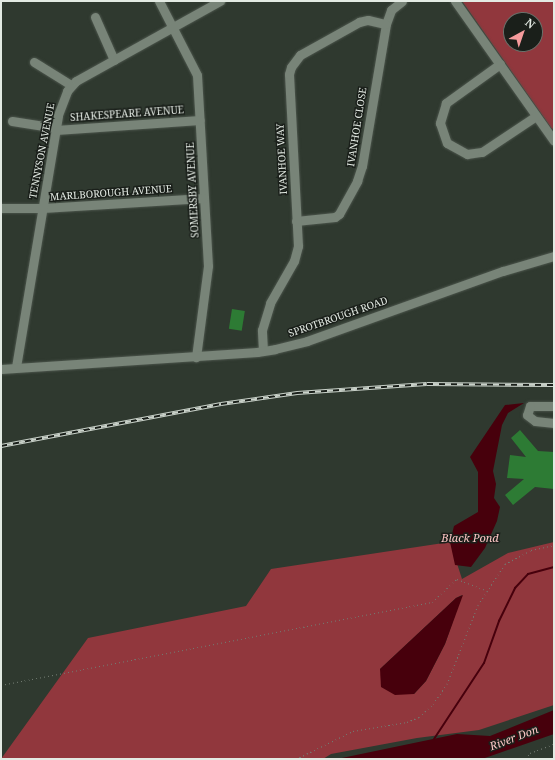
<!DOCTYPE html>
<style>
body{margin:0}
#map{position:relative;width:555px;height:760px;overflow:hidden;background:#2f392f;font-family:"Noto Serif",serif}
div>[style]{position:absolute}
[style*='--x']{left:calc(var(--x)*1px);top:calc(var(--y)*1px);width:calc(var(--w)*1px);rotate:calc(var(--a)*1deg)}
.green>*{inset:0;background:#91373d}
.water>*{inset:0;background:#47000c}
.stream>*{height:2px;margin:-1px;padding:0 1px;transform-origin:1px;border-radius:1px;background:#47000c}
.building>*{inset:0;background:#2d7b34;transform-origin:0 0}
.path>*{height:1px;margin-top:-0.5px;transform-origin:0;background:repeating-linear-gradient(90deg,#727b72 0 1px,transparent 0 4px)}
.roads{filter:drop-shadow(0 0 1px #4c554c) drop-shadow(0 0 1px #4c554c)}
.minor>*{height:9px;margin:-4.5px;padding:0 4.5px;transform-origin:4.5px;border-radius:4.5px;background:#788478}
.rail>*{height:3.5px;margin-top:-1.75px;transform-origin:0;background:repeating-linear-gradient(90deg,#1a1f1a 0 6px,#c9d1c9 0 12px);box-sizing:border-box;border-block:1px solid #c9d1c9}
span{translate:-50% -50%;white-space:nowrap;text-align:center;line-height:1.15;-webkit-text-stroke:3px #1a1f1a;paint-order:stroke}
.street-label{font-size:10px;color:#e3eae3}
.water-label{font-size:11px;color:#fdc6c5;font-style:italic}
.frame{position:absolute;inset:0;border:2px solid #e3eae3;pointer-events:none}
.north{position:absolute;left:503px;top:12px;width:40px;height:40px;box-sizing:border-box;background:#1a1f1a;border:1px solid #6a706a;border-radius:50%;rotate:40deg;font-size:11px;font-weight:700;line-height:16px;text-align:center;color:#e3eae3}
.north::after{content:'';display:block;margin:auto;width:14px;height:18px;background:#f59b9c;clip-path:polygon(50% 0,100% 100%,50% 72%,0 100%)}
</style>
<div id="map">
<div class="green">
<i style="clip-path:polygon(evenodd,462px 1px,554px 1px,554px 128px,552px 129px,462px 1px,511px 20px,535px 20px,535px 44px,511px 44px,511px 20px)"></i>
<i style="clip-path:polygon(evenodd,450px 542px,462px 579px,508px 553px,554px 542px,554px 705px,479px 730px,417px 738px,331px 754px,323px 759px,1px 759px,88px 638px,246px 606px,271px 569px,450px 542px,462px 595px,445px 644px,426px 681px,414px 694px,380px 669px,456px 598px,462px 595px)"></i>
</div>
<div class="water">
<i style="clip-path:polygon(524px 403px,508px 413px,502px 425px,493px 471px,496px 484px,494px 498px,500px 507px,497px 521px,485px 548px,471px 567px,455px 565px,450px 542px,454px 526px,478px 512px,478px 472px,470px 457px,505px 405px)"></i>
<i style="clip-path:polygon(463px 595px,445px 644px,426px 681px,414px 694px,395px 695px,381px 687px,380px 669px,456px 598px)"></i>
<i style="clip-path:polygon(554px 710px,554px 734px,482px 759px,337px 759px,457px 734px,490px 736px)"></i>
</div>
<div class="stream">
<i style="--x:434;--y:739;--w:91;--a:-56.7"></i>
<i style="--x:484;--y:663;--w:45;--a:-70.3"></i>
<i style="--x:499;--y:621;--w:37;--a:-64"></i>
<i style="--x:515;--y:588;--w:19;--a:-47"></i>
<i style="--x:528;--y:574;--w:27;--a:-15"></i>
</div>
<div class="building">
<i style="left:232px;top:309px;width:13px;height:20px;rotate:9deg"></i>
<i style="clip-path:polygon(520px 430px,538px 451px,554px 452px,554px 489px,535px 487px,513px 505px,505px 495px,524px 479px,507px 478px,510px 455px,526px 457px,511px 438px)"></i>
</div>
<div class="path">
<i style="--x:1;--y:685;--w:439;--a:-10.9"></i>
<i style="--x:432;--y:602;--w:34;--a:-43"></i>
<i style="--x:457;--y:579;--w:31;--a:21"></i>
<i style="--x:296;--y:759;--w:64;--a:-26.2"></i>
<i style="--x:353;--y:731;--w:55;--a:-9.5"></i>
<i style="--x:407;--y:722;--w:13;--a:-23"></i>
<i style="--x:419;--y:717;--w:19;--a:-43"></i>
<i style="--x:433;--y:704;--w:24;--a:-55"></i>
<i style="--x:447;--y:684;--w:85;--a:-68.6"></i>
<i style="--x:478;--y:605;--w:49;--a:-56.6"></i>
<i style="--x:505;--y:564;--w:30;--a:-28"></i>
<i style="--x:531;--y:550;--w:24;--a:-12"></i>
<i style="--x:526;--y:759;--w:7;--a:-56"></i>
<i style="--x:530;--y:753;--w:26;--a:-21"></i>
</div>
<div class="roads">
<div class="minor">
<i style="--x:159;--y:1;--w:83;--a:62.8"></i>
<i style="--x:197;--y:75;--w:191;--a:86.7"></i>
<i style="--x:208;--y:266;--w:92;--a:97.5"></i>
<i style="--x:455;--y:1;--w:171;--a:54.7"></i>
<i style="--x:95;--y:17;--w:47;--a:66.2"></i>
<i style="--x:34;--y:62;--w:44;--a:31.9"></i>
<i style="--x:500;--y:64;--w:67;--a:144.2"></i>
<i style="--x:446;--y:103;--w:21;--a:107"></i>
<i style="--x:440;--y:123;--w:21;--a:71"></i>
<i style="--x:447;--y:143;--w:23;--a:29"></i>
<i style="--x:467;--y:154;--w:15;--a:-8"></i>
<i style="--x:482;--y:152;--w:65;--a:-33.7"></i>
<i style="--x:12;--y:121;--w:45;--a:9"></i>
<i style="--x:56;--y:130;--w:144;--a:-4"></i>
<i style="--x:1;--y:208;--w:42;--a:0"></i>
<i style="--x:43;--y:208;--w:161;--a:-3.6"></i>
<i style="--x:296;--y:221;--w:39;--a:-6"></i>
<i style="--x:335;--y:217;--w:5;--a:-37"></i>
<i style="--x:339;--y:214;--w:38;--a:-61"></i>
<i style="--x:357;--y:181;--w:16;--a:-72"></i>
<i style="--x:362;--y:166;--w:144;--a:-80.4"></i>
<i style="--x:386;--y:24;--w:15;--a:-70"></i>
<i style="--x:391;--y:10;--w:14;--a:-39"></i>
<i style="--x:263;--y:351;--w:21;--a:-93"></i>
<i style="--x:262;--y:330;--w:28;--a:-73"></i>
<i style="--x:270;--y:303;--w:48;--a:-60.3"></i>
<i style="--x:294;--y:261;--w:16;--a:-75"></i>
<i style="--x:298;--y:246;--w:172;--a:-93"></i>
<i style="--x:289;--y:74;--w:7;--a:-74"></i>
<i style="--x:291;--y:67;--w:15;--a:-53"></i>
<i style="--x:300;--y:55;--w:68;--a:-29.2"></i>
<i style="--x:359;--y:22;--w:9;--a:-13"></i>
<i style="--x:368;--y:20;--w:18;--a:13"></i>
<i style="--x:16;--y:367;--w:255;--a:-80.5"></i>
<i style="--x:58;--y:115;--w:26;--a:-69"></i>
<i style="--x:67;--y:91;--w:13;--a:-48"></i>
<i style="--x:76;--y:81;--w:165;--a:-29.1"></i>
<i style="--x:1;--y:369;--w:257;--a:-3.8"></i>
<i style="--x:257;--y:352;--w:18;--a:-9"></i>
<i style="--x:275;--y:349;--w:33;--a:-14"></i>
<i style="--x:307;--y:341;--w:208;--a:-19.7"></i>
<i style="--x:503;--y:271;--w:53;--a:-16.4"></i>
<i style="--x:554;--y:406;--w:24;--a:180"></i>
<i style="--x:530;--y:406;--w:9;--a:108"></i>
<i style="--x:527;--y:415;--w:10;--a:37"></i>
<i style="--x:535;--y:421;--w:19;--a:6"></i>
</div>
</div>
<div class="rail">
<i style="--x:1;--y:446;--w:224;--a:-10.8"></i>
<i style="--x:221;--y:404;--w:77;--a:-8.2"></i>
<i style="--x:297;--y:393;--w:130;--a:-4"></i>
<i style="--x:427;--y:384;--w:127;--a:0.5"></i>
</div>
<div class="street-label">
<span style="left:127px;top:114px;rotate:-4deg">SHAKESPEARE AVENUE</span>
<span style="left:357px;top:127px;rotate:-81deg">IVANHOE CLOSE</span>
<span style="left:42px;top:151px;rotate:-79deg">TENNYSON AVENUE</span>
<span style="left:282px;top:159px;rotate:-93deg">IVANHOE WAY</span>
<span style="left:193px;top:190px;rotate:-93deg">SOMERSBY AVENUE</span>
<span style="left:111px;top:193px;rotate:-4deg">MARLBOROUGH AVENUE</span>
<span style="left:338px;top:317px;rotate:-19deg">SPROTBROUGH ROAD</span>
</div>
<div class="water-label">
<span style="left:470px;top:538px">Black Pond</span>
<span style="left:514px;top:738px;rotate:-21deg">River Don</span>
</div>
<div class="frame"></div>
<div class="north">N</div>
</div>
